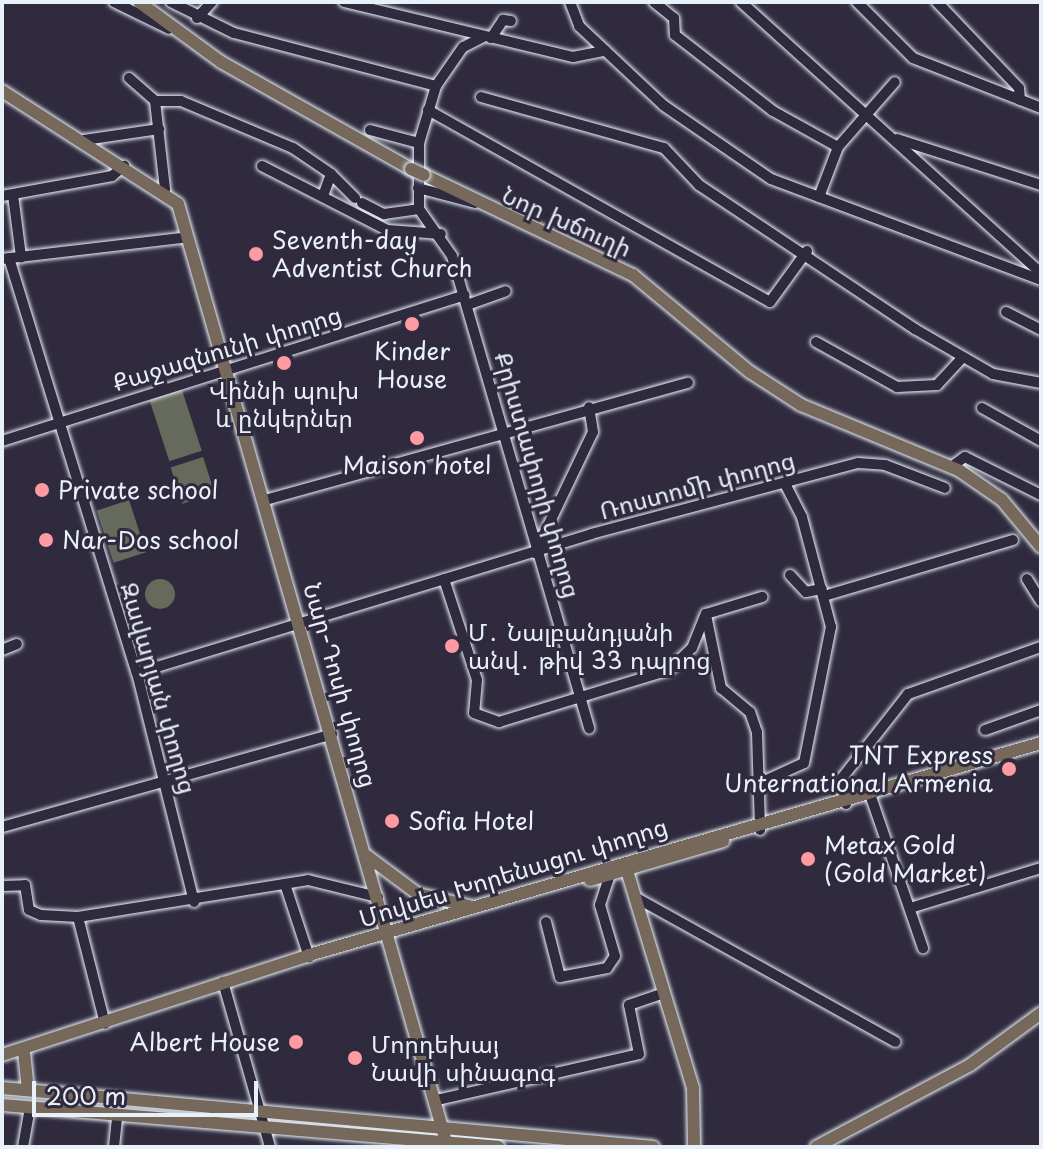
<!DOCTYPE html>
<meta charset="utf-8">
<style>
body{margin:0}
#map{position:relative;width:1043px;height:1149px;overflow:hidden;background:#2f2a3d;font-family:"Playpen Sans","Noto Sans Armenian",sans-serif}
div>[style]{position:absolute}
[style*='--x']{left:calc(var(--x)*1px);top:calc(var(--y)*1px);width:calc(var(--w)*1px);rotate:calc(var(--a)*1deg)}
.green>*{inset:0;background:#666a5c;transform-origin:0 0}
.round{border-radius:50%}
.roads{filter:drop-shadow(0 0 2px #e8f1f8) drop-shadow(0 0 2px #e8f1f8)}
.minor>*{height:10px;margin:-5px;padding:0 5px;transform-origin:5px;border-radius:5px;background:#2f2a3d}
.major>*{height:12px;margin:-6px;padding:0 6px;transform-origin:6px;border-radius:6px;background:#76695c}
.bridges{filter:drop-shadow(0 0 2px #e8f1f8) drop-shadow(0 0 2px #e8f1f8)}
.major-bridge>*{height:12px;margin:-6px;padding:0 6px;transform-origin:6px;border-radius:6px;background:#76695c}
.dots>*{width:22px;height:22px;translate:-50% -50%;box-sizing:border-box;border:4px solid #2f2a3d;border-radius:50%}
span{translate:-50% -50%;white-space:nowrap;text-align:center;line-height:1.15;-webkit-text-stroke:6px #2f2a3d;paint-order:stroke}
.street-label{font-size:24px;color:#e8f1f8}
.poi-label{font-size:24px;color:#e8f1f8}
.left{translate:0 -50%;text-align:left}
.right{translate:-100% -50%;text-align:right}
.frame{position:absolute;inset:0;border:4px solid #e8f1f8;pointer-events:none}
.scale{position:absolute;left:32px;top:1081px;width:226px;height:36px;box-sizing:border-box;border:4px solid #e8f1f8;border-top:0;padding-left:10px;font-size:24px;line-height:28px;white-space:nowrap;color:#e8f1f8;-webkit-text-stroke:6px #2f2a3d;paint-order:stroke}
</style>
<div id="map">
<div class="green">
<i style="left:181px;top:387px;width:67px;height:34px;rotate:72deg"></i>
<i style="left:203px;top:457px;width:38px;height:34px;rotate:72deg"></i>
<i style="left:129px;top:500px;width:55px;height:34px;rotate:72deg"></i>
<i class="round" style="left:145px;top:579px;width:30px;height:30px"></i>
</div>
<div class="roads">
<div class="minor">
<i style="--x:114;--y:2;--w:61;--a:26.1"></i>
<i style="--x:171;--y:2;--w:70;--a:26.2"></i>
<i style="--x:234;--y:33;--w:209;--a:14.7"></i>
<i style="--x:344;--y:2;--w:236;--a:13.5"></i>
<i style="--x:573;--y:57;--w:33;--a:-11"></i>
<i style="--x:570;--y:2;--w:26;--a:69"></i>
<i style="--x:579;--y:26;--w:115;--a:43.2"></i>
<i style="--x:663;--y:105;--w:131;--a:34.4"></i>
<i style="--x:771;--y:179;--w:288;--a:20.5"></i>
<i style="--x:654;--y:2;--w:26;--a:39"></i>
<i style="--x:674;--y:18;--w:17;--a:87"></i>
<i style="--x:675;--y:35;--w:124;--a:37.8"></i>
<i style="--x:773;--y:111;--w:74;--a:29"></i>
<i style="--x:741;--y:2;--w:404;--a:42.1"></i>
<i style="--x:857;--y:2;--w:79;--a:45"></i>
<i style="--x:913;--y:58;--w:137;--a:21.3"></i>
<i style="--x:937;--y:2;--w:119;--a:46.4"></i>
<i style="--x:1019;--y:88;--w:12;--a:85"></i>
<i style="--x:197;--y:18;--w:22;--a:-47"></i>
<i style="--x:483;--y:37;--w:22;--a:153"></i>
<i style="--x:463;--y:47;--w:47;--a:124.7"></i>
<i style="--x:436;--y:86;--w:59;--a:106.6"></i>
<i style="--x:419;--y:143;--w:66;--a:90"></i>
<i style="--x:419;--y:209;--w:57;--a:54.9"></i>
<i style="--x:452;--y:256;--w:492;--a:73.8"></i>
<i style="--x:491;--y:38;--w:22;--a:-56"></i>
<i style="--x:503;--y:20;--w:8;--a:7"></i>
<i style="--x:129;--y:78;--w:35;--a:41"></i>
<i style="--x:155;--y:101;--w:89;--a:83.5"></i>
<i style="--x:481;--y:97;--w:190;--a:15.6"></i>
<i style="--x:664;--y:148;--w:51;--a:46.6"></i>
<i style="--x:699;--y:185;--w:260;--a:33.7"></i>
<i style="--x:915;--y:329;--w:90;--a:30"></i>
<i style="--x:993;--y:374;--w:49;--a:10.6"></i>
<i style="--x:155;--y:101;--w:26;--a:0"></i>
<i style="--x:181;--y:101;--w:121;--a:22.8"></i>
<i style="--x:293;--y:148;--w:46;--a:34.4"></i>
<i style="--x:331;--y:174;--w:23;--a:110"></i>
<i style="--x:428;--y:110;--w:392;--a:29.3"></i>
<i style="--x:770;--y:302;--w:63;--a:-54"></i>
<i style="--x:370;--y:130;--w:51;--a:14.9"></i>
<i style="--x:897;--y:139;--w:151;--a:17.7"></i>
<i style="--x:84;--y:140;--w:76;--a:-8.3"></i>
<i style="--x:262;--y:166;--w:140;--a:27.1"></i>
<i style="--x:387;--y:230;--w:54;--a:4.2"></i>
<i style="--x:331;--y:174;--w:34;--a:45"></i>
<i style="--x:418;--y:188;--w:59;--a:14.7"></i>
<i style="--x:13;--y:195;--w:63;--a:82.6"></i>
<i style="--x:2;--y:196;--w:112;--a:-10.3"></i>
<i style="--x:112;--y:176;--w:16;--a:-40"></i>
<i style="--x:819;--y:197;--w:53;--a:-69.2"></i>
<i style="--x:838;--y:147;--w:86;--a:-48.8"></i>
<i style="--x:362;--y:203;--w:25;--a:27"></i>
<i style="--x:384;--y:214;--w:35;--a:-8"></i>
<i style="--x:9;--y:258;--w:434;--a:72.9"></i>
<i style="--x:137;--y:673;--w:236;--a:76"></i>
<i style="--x:2;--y:259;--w:187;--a:-6.7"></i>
<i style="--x:467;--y:305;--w:41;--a:-19.7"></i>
<i style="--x:1006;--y:312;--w:39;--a:27"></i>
<i style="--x:816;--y:342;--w:93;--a:29.1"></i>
<i style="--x:897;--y:387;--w:40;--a:-2.9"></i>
<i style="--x:937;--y:385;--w:38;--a:-47"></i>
<i style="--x:982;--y:408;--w:68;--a:29.2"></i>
<i style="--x:2;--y:441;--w:485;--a:-17.5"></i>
<i style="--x:951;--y:467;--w:17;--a:-36"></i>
<i style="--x:965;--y:457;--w:85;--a:26.6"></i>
<i style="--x:265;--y:500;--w:439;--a:-15.5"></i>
<i style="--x:535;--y:553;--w:134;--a:-64.4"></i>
<i style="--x:593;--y:432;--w:25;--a:-99"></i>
<i style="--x:790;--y:575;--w:23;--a:47"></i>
<i style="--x:806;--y:592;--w:16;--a:-11"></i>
<i style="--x:444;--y:579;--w:106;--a:71.9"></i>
<i style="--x:477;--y:680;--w:33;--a:95"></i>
<i style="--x:474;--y:713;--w:27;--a:20"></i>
<i style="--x:499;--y:722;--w:178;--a:-17"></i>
<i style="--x:669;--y:670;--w:32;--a:-44"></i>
<i style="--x:692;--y:648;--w:37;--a:-68"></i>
<i style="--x:706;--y:614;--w:59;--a:-16.9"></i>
<i style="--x:1027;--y:579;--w:26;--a:58"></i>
<i style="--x:824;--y:596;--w:197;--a:-16.5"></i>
<i style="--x:706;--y:615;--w:75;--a:78.4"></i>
<i style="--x:721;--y:688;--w:38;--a:40"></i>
<i style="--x:750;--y:712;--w:21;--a:71"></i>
<i style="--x:757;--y:732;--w:98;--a:88.2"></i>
<i style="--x:2;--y:650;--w:16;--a:-22"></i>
<i style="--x:137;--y:673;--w:475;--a:-17"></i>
<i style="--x:591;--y:534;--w:276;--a:-14.9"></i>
<i style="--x:858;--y:463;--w:27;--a:4"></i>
<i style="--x:885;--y:465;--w:64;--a:21"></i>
<i style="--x:985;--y:730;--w:59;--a:-19.7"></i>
<i style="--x:760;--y:783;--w:48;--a:-24.4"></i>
<i style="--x:804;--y:763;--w:139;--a:-78.8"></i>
<i style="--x:831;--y:627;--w:114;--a:-104.8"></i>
<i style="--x:802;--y:517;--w:38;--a:-117"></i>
<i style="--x:871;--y:797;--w:160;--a:71"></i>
<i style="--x:846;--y:804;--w:26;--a:-99"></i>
<i style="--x:842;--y:778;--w:107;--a:-51.8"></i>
<i style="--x:908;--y:694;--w:141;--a:-19.5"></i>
<i style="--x:2;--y:827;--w:343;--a:-15.7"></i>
<i style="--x:285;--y:884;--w:77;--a:71.8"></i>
<i style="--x:2;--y:886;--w:23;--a:-2"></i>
<i style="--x:25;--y:885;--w:25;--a:81"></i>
<i style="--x:29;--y:910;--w:13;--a:23"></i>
<i style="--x:41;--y:915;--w:37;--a:3"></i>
<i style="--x:78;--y:917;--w:233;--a:-9.1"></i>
<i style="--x:308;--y:880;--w:72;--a:13.7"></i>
<i style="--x:635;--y:897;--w:298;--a:29.1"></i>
<i style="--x:910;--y:908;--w:137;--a:-17"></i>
<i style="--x:78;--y:917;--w:110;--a:75.8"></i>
<i style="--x:546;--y:922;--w:57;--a:75.7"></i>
<i style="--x:560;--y:977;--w:48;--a:-10.8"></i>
<i style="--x:607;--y:968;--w:14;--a:-56"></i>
<i style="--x:615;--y:956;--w:53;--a:-106.4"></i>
<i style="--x:600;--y:905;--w:33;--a:-72"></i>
<i style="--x:223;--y:982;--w:172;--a:74.1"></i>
<i style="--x:437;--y:1100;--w:207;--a:-12.8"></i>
<i style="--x:639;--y:1054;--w:50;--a:-101.5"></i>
<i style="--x:629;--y:1005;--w:37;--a:-19"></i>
<i style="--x:23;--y:1147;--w:40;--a:-80"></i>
<i style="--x:114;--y:1147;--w:31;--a:-84"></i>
</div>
<div class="major">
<i style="--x:139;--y:2;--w:102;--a:36.2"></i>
<i style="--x:221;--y:62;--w:218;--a:29.4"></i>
<i style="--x:2;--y:91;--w:209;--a:32.7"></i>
<i style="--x:178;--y:204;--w:976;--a:74.05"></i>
<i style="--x:424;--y:175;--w:232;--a:25.6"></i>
<i style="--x:633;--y:275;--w:152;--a:39.7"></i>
<i style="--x:750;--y:372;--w:61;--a:32.9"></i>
<i style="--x:801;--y:405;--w:172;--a:22.5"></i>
<i style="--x:960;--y:471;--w:51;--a:34.6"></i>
<i style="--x:1002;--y:500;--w:61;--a:50.3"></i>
<i style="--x:367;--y:856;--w:64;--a:36.7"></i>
<i style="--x:418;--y:894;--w:52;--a:13.2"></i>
<i style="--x:625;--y:864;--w:234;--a:73.1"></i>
<i style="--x:693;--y:1088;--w:59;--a:89"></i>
<i style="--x:590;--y:880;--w:139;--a:-16.3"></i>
<i style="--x:24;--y:1052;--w:38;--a:84"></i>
<i style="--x:2;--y:1055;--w:323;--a:-18"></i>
<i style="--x:309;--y:955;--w:762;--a:-16.15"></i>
<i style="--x:2;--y:1088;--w:654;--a:5.18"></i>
<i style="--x:2;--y:1105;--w:498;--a:4.8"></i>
<i style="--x:816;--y:1147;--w:174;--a:-28"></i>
<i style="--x:970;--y:1065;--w:88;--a:-36.2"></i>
</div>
</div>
<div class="bridges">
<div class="major-bridge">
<i style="--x:411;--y:169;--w:14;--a:25"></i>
</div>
</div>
<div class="dots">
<i style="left:256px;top:254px;background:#ff9aa2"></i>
<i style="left:412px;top:324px;background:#ff9aa2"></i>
<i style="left:284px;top:363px;background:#ff9aa2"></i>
<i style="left:417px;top:438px;background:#ff9aa2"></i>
<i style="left:42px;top:490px;background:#ff9aa2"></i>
<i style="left:46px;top:540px;background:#ff9aa2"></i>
<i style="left:452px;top:646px;background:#ff9aa2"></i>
<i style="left:1009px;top:769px;background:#ff9aa2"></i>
<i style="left:392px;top:821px;background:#ff9aa2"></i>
<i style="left:808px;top:859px;background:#ff9aa2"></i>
<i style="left:296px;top:1042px;background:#ff9aa2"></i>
<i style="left:355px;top:1058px;background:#ff9aa2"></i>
</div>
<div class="street-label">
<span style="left:567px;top:221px;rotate:24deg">Նոր խճուղի</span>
<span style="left:227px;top:348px;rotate:-17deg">Քաջազնունի փողոց</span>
<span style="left:538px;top:475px;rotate:74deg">Քրիստափորի փողոց</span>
<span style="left:697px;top:485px;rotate:-15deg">Ռոստոմի փողոց</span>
<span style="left:341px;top:685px;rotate:74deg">Նար-Դոսի փողոց</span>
<span style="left:159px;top:688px;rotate:74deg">Զավարյան փողոց</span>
<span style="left:513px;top:872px;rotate:-17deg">Մովսես Խորենացու փողոց</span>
</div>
<div class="poi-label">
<span class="left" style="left:272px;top:254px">Seventh-day<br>Adventist Church</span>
<span style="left:412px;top:365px">Kinder<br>House</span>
<span style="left:284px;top:404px">Վիննի պուխ<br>և ընկերներ</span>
<span style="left:417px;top:465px">Maison hotel</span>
<span class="left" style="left:58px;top:490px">Private school</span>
<span class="left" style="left:62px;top:540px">Nar-Dos school</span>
<span class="left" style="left:468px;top:646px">Մ․ Նալբանդյանի<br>անվ․ թիվ 33 դպրոց</span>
<span class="right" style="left:993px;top:769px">TNT Express<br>Unternational Armenia</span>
<span class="left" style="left:408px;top:821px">Sofia Hotel</span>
<span class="left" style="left:824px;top:859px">Metax Gold<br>(Gold Market)</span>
<span class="right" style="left:280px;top:1042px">Albert House</span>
<span class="left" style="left:371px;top:1058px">Մորդեխայ<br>Նավի սինագոգ</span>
</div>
<div class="frame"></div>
<div class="scale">200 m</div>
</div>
